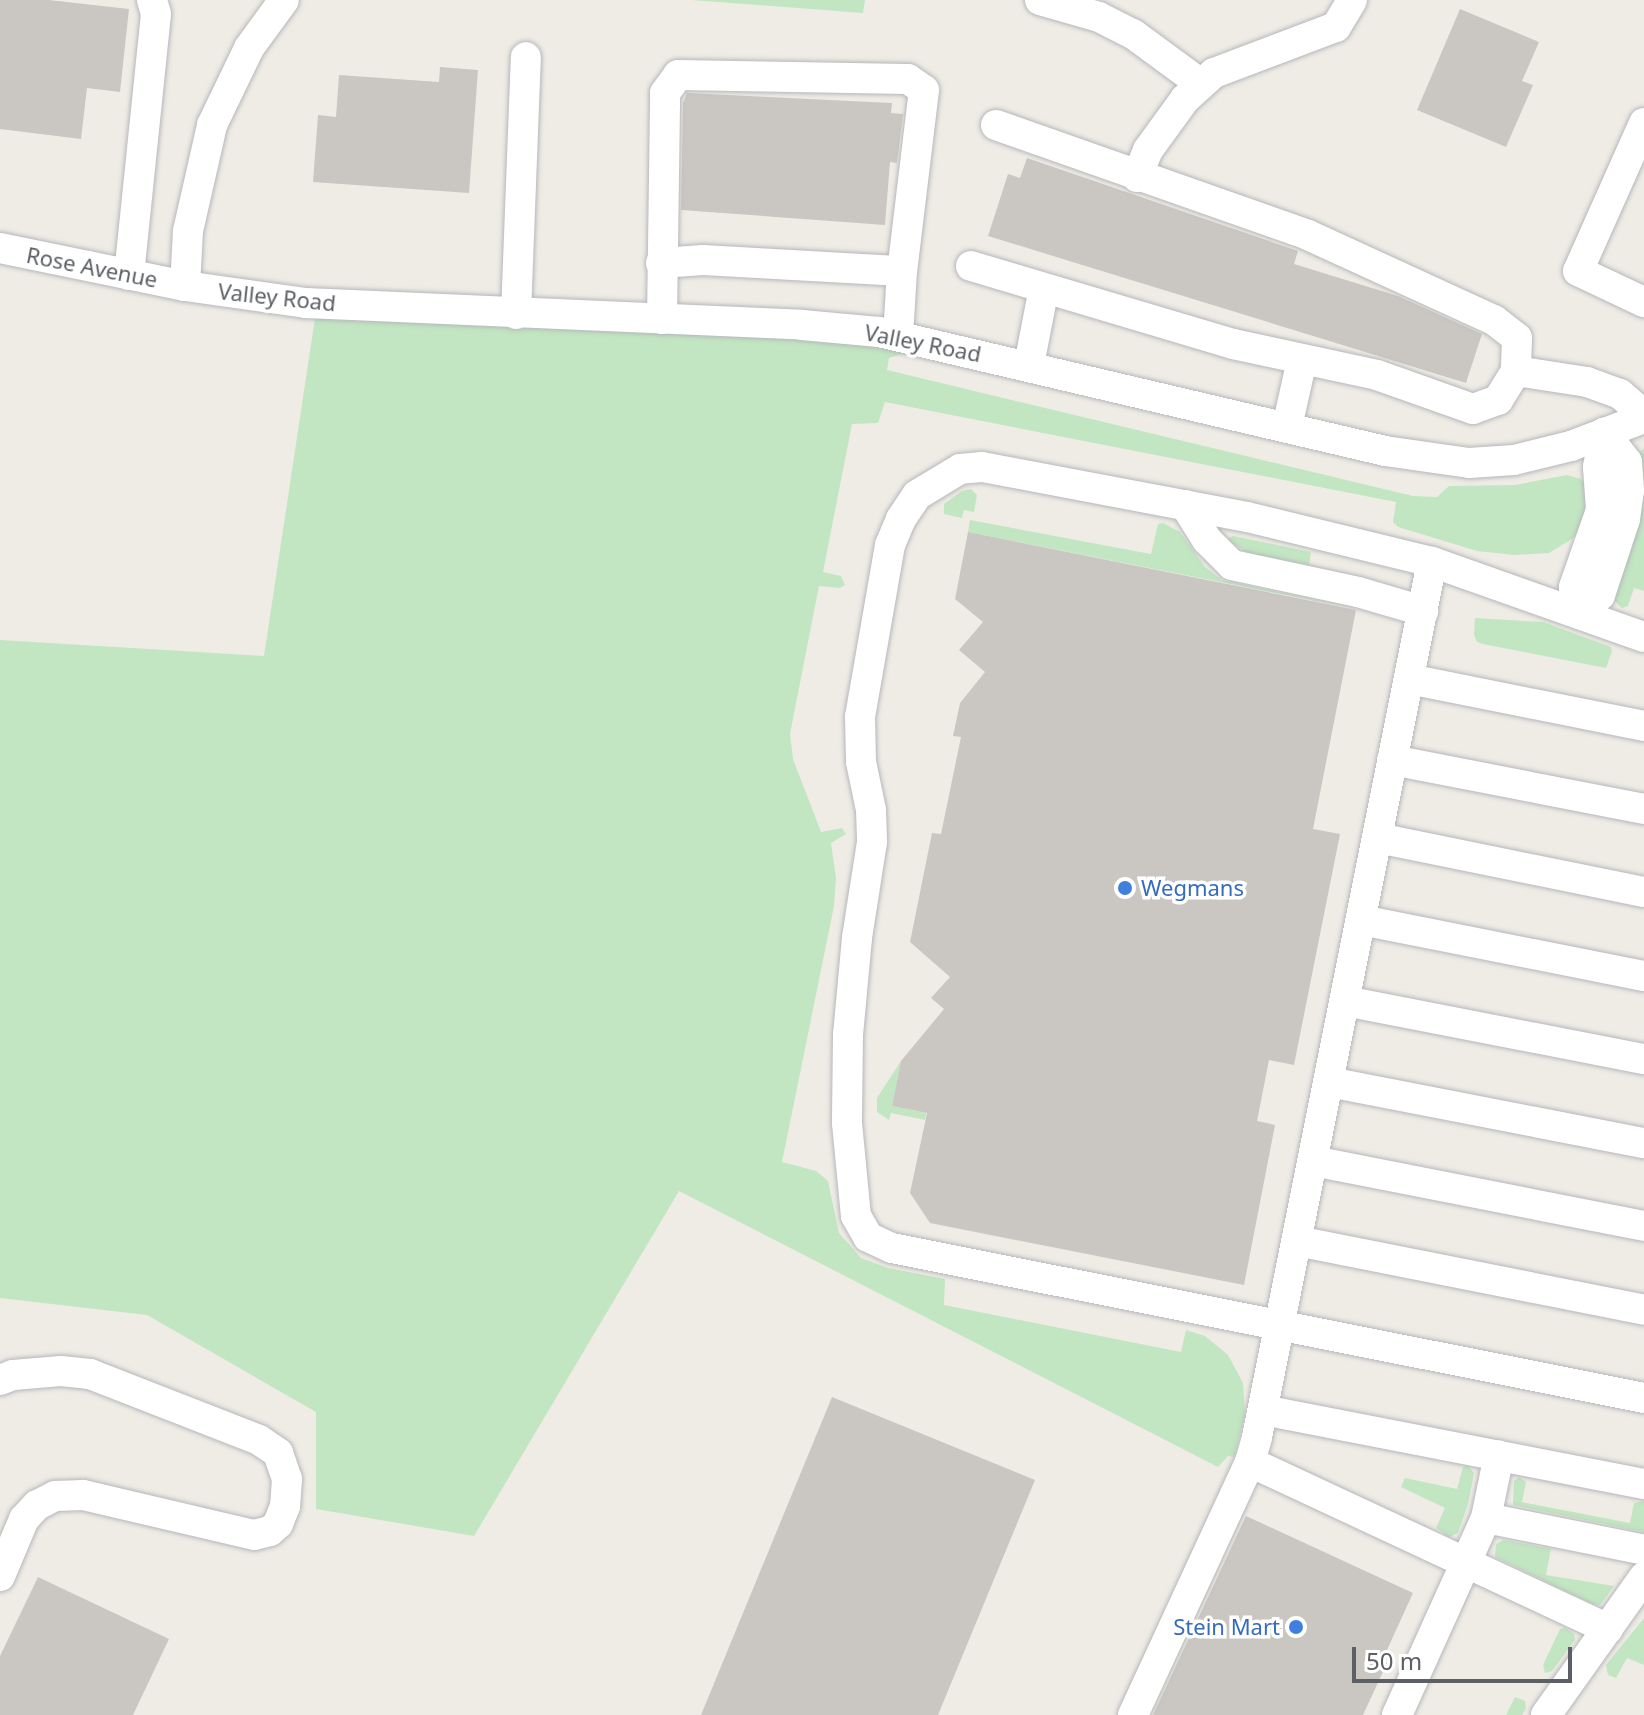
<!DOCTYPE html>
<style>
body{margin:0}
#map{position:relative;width:1644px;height:1715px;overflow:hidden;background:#efece5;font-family:"Noto Sans",sans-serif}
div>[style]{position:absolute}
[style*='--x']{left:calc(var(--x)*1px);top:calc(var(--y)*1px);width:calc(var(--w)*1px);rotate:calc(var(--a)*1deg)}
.green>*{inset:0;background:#c2e6c1}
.building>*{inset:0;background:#cac7c2}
.roads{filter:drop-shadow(0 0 2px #b5b7bb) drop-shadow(0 0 2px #b5b7bb)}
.minor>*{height:30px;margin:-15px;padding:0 15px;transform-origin:15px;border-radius:15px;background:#fff}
.dots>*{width:22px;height:22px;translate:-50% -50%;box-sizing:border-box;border:4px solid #fff;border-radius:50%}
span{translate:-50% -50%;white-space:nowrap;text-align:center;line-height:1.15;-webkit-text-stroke:7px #fff;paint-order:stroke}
.street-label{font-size:22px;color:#5c6065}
.shop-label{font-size:22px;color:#366cbe}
.left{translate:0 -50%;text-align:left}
.right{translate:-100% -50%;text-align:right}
.scale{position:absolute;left:1352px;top:1647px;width:220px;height:36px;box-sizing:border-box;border:4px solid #5c6065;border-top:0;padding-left:10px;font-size:24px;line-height:28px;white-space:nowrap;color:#5c6065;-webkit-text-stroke:6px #fff;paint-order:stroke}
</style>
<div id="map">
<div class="green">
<i style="clip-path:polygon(692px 0,865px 0,863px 13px)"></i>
<i style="clip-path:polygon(318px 298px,940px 342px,889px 358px,887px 370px,1413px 496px,1437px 497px,1449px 486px,1515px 485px,1567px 475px,1581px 479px,1586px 485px,1588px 505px,1581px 527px,1572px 539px,1549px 553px,1514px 555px,1477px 551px,1398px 527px,1393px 522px,1396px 502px,885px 402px,878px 423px,852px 424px,823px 572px,841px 576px,845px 585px,840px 588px,819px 586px,790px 734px,793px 759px,821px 832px,842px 828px,846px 834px,831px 843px,836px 878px,834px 906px,782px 1162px,816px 1171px,828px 1181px,839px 1233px,861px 1258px,888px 1268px,945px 1279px,944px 1305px,1181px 1352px,1186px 1330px,1205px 1336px,1228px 1355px,1243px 1383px,1245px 1415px,1234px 1457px,1228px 1456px,1218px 1467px,679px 1191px,474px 1536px,316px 1509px,316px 1412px,147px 1315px,0 1298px,0 640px,264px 656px)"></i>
<i style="clip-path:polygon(1644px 448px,1644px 591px,1634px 588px,1628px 606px,1622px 608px,1612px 598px,1642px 509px,1638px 455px)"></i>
<i style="clip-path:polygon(971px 489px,977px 495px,974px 512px,964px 510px,962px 518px,944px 514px,944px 504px,962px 491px)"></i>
<i style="clip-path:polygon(970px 520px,1151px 554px,1158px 524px,1163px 523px,1180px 532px,1205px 567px,1222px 580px,1357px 609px,968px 532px)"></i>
<i style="clip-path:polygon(1233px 536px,1311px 552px,1309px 565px,1248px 553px,1227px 540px)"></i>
<i style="clip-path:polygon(1475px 618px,1543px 622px,1611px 647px,1612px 651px,1606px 668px,1483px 644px,1477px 642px,1474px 635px)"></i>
<i style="clip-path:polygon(901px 1061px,892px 1106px,926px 1113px,925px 1120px,891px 1113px,889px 1120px,877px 1112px,877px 1098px)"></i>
<i style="clip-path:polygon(1468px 1466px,1474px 1473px,1468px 1504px,1458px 1533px,1449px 1537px,1436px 1528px,1445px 1508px,1401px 1487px,1405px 1478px,1457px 1489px,1463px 1467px)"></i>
<i style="clip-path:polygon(1519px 1477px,1526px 1482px,1522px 1502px,1630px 1523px,1634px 1503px,1644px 1501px,1644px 1532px,1513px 1505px,1514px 1481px)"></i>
<i style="clip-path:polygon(1504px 1540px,1551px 1549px,1546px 1575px,1614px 1586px,1600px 1605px,1592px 1604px,1495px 1557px,1496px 1544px)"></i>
<i style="clip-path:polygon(1644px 1618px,1644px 1665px,1627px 1658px,1616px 1678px,1608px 1675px,1606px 1665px)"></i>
<i style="clip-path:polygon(1565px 1628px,1574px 1634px,1575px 1640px,1552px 1671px,1545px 1673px,1543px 1665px,1560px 1629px)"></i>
<i style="clip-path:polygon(1515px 1697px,1525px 1701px,1526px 1708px,1522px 1715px,1506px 1715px)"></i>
</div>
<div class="building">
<i style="clip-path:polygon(0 0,49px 0,129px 9px,120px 92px,87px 88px,81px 139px,0 129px)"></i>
<i style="clip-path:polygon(1460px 9px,1539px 42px,1522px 81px,1533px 85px,1506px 147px,1417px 110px)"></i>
<i style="clip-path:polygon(440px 67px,478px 70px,469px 193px,313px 182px,318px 115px,336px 117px,339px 75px,439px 82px)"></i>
<i style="clip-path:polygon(687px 93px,892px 103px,891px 113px,903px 114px,897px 163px,890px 162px,885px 225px,681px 210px,683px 103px)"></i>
<i style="clip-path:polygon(1027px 158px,1298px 251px,1294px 264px,1398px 296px,1482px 334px,1466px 383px,988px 236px,1008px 174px,1020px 178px)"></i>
<i style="clip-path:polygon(968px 532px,1356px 610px,1313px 829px,1340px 834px,1294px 1065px,1269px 1060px,1257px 1121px,1275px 1125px,1244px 1285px,930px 1223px,910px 1193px,927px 1113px,892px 1106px,901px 1061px,944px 1009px,931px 998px,950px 977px,910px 942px,932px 833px,941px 834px,961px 737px,953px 736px,960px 703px,985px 672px,959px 650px,983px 622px,955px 599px)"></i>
<i style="clip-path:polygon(832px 1397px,1035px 1480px,938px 1715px,701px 1715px)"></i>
<i style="clip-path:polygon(1246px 1516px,1413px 1593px,1382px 1661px,1387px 1663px,1363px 1715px,1153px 1715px)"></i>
<i style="clip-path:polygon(38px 1577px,169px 1639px,133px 1715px,0 1715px,0 1656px)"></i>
</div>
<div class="roads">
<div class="minor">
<i style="--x:1040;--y:0;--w:61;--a:16.1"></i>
<i style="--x:1099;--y:17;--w:38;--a:27"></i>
<i style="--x:1133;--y:34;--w:84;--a:36.3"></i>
<i style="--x:1644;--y:123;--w:162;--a:114"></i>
<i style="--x:1578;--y:271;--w:73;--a:25.2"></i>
<i style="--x:996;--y:125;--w:331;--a:19.4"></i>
<i style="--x:1308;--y:235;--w:205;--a:24.6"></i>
<i style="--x:1494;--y:320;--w:29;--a:38"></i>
<i style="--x:1517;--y:338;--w:33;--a:92"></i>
<i style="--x:1516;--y:371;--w:72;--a:8.8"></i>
<i style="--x:1587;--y:382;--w:35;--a:20"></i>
<i style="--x:1620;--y:394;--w:32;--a:41"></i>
<i style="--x:1137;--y:177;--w:29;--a:-68"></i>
<i style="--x:1148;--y:150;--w:63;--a:-54"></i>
<i style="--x:1185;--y:99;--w:39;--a:-42"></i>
<i style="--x:1214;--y:73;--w:130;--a:-20.7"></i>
<i style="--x:1336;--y:27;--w:31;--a:-59"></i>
<i style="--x:0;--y:248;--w:189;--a:11.6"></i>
<i style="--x:185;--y:286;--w:122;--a:8"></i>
<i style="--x:306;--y:303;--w:496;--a:2.5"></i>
<i style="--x:802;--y:325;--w:77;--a:5.2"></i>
<i style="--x:879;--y:332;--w:520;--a:13.23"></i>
<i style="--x:1385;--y:451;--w:85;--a:8.1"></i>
<i style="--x:1469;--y:463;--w:45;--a:-3.8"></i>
<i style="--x:1514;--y:460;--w:59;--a:-13.8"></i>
<i style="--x:1571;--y:446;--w:78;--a:-21"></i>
<i style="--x:661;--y:263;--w:42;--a:-4.1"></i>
<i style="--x:703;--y:260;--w:199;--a:3.2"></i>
<i style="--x:902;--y:271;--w:65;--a:93.5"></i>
<i style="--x:971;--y:266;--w:273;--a:16.6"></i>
<i style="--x:1233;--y:344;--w:147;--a:12.1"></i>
<i style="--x:1377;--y:375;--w:102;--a:19.5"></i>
<i style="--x:1473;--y:409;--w:27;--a:-20"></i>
<i style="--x:1498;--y:400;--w:34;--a:-58"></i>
<i style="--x:129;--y:275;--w:262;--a:-84.1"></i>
<i style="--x:156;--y:14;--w:15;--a:-106"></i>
<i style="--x:185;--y:286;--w:55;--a:-86.9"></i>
<i style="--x:188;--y:231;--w:109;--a:-77.2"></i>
<i style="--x:212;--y:125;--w:85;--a:-64.3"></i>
<i style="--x:249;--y:48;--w:59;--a:-53.9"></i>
<i style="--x:516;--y:314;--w:257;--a:-87.8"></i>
<i style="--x:662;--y:319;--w:226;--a:-89.2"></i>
<i style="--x:665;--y:93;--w:22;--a:-54"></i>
<i style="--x:678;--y:75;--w:230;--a:1"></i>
<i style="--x:908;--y:79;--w:19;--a:35"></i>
<i style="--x:924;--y:90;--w:182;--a:96.9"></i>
<i style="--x:1029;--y:365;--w:78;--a:-79"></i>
<i style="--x:1287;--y:427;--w:69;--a:-77.4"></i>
<i style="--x:1185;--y:505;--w:41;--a:57.8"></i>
<i style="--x:1207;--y:540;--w:35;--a:45"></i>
<i style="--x:1232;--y:565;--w:129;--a:12.1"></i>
<i style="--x:1358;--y:592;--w:68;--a:16.3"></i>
<i style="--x:1432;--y:562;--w:190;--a:-166.3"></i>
<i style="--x:1247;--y:517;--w:270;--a:-169.3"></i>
<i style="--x:982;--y:467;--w:22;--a:175"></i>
<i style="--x:960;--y:469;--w:50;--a:148.8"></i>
<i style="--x:917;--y:495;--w:29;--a:124"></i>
<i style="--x:901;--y:519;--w:28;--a:113"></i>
<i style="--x:890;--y:545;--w:175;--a:99.9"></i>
<i style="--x:860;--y:717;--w:45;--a:88.7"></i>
<i style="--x:861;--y:762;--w:49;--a:78.2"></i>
<i style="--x:871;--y:810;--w:32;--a:88"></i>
<i style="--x:872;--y:842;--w:97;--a:98.9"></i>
<i style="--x:857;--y:938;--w:97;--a:95.3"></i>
<i style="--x:848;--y:1035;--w:88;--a:90.7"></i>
<i style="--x:847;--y:1123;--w:93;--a:84.5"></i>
<i style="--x:856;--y:1216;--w:24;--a:60"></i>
<i style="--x:868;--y:1237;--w:26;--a:25"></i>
<i style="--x:892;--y:1248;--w:767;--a:11.28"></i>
<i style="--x:1578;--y:613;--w:28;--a:-39"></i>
<i style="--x:1600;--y:595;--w:80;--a:-71.8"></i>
<i style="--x:1625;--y:519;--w:29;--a:-82"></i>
<i style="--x:1629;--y:490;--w:28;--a:-94"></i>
<i style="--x:1627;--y:462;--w:37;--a:-128"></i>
<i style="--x:1578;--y:613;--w:26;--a:-99"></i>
<i style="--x:1574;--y:587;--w:82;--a:-70.7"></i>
<i style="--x:1601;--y:510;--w:43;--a:-94"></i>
<i style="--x:1598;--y:467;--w:35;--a:-80"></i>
<i style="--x:1409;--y:679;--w:240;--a:11.3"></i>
<i style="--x:1392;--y:760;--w:257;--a:11"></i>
<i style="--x:1378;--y:838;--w:271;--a:11.5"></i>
<i style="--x:1361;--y:920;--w:288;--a:11.2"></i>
<i style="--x:1345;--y:1001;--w:305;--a:11"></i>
<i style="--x:1329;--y:1082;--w:321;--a:11"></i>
<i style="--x:1313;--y:1161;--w:337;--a:11.1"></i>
<i style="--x:1297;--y:1241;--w:354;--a:11.2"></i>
<i style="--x:0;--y:1380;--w:14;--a:-21"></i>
<i style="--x:13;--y:1375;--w:48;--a:-4.8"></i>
<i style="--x:61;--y:1371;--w:29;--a:6"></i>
<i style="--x:90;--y:1374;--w:181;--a:21.3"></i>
<i style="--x:259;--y:1440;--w:23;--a:34"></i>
<i style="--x:278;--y:1453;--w:28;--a:71"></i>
<i style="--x:287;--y:1479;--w:27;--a:94"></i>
<i style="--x:285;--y:1506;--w:19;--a:111"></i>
<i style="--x:278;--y:1524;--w:11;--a:139"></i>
<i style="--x:270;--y:1531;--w:16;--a:166"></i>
<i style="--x:254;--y:1535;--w:176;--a:-166.8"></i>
<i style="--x:83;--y:1495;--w:28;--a:178"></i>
<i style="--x:55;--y:1496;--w:20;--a:153"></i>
<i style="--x:37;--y:1505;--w:19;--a:133"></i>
<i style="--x:24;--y:1519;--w:62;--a:112.8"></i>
<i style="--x:1263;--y:1410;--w:388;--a:11"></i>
<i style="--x:1250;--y:1462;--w:395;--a:25"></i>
<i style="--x:1486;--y:1518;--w:161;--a:11.4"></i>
<i style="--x:1133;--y:1715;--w:279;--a:-65.2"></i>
<i style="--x:1250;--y:1462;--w:26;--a:-74"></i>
<i style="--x:1257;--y:1437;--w:892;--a:-78.69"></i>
<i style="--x:1432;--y:562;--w:225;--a:19.5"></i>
<i style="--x:1397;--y:1715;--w:216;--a:-65.7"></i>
<i style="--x:1486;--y:1518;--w:64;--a:-78.3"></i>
<i style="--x:1546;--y:1715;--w:169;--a:-54.6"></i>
</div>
</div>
<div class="dots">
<i style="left:1125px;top:888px;background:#3f7fe0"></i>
<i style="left:1296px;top:1627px;background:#3f7fe0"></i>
</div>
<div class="street-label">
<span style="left:92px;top:267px;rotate:11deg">Rose Avenue</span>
<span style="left:277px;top:297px;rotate:6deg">Valley Road</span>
<span style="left:923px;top:343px;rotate:11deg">Valley Road</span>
</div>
<div class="shop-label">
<span class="left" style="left:1141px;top:888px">Wegmans</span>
<span class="right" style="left:1280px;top:1627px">Stein Mart</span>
</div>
<div class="scale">50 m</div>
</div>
